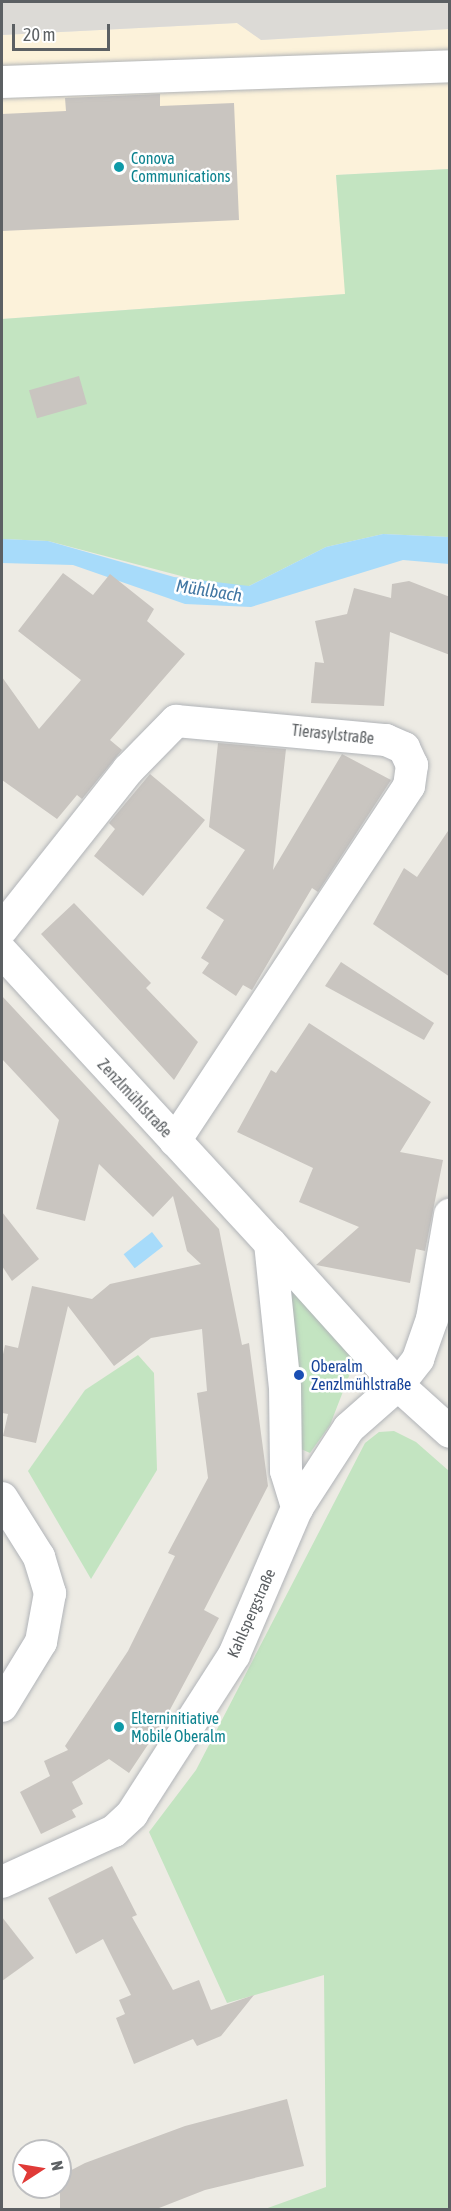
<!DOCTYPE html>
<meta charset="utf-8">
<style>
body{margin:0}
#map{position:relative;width:451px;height:2211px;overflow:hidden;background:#edebe4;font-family:"Asap Condensed",sans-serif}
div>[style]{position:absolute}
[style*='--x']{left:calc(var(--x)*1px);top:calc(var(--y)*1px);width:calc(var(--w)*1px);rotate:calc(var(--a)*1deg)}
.commercial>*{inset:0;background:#fcf2da}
.industrial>*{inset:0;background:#dcdad6}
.green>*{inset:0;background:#c3e4c1}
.water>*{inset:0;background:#a7dbfa;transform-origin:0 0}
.building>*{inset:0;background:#c9c5c0;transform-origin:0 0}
.roads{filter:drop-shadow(0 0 2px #b1b4b8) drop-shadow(0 0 2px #b1b4b8)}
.minor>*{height:32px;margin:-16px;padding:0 16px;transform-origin:16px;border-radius:16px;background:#fff}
.dots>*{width:16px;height:16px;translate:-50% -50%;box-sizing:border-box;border:3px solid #fff;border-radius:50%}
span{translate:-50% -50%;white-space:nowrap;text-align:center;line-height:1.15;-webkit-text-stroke:5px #fff;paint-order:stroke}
.culture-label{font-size:16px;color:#0d838f}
.left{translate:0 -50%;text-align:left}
.street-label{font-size:16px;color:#5c6063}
.transit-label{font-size:16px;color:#164399}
.water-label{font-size:18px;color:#4277a3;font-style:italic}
.frame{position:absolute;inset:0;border:3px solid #5c6063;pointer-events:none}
.north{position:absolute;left:12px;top:2139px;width:60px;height:60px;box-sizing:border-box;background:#fff;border:2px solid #bebfc1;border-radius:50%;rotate:78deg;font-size:16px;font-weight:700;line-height:24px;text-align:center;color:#5c6063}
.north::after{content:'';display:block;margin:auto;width:21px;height:27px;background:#e03a37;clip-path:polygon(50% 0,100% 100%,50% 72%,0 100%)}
.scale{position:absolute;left:12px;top:24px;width:98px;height:27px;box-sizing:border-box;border:3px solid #5c6063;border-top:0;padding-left:8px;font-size:18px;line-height:21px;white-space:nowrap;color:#5c6063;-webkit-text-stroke:4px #fff;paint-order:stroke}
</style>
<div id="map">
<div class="commercial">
<i style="clip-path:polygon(237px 23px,262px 40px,449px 29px,449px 169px,336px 175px,346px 294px,2px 319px,2px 35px)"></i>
</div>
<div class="industrial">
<i style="clip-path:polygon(2px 2px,449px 2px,449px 29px,261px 40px,237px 23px,2px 35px)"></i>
</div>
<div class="green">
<i style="clip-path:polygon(449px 169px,449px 537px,383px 534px,326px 547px,249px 586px,223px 587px,48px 541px,2px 539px,2px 319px,345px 294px,336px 175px)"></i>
<i style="clip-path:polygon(293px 1289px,356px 1358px,330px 1425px,310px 1453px,301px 1449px,298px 1439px,301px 1384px,289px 1299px)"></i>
<i style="clip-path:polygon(138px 1355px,154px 1373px,157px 1470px,91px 1579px,28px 1471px,85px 1390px)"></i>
<i style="clip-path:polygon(394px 1431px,416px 1442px,449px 1471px,449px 2209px,265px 2209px,326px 2187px,324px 1975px,227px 2003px,149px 1832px,196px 1770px,365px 1443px,379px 1432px)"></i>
</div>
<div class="water">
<i style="clip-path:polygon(383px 534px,449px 537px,449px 564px,403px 560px,251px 607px,185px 604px,73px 565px,2px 563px,2px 539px,48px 541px,174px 577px,249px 586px,326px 547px)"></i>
<i style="left:152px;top:1232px;width:18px;height:36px;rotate:52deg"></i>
</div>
<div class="building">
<i style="clip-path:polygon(160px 94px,160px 106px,234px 103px,239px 220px,2px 231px,2px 114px,66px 111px,65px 98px)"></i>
<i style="left:79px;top:376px;width:29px;height:52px;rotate:74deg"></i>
<i style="clip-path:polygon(63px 573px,93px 595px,110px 574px,154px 609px,147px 621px,185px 654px,110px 740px,122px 750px,82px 799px,77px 795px,57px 819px,2px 780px,2px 677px,39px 729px,81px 680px,18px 631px)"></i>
<i style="clip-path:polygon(409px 581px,450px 597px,450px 655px,390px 632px,384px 706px,311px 703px,315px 662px,324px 663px,315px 621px,347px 614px,354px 588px,391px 598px,392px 584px)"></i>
<i style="clip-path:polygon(218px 743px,286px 749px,273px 870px,342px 754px,391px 780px,318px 892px,312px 888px,252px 990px,243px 985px,236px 996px,202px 973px,209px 963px,201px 958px,224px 920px,206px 908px,245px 850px,209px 827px)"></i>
<i style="clip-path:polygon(150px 774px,205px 820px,143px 896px,94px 856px,115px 829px,109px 823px)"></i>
<i style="clip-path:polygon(450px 828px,450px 977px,373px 924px,404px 868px,417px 877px)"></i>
<i style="clip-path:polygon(74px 903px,151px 983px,146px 988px,198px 1042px,174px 1080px,41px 934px)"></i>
<i style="clip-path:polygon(341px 962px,434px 1023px,424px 1040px,325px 986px)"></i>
<i style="clip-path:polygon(2px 996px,219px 1229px,242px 1345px,249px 1343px,268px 1486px,204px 1610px,219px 1618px,165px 1719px,129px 1773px,109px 1759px,72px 1782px,83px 1804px,72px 1810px,76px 1817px,41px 1834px,20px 1792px,50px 1776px,44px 1761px,68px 1750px,65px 1746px,128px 1651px,175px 1556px,168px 1553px,208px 1478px,197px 1393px,207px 1391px,202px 1329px,151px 1338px,114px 1366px,68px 1306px,36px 1443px,3px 1436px,8px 1414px,2px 1413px,2px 1359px,5px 1345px,18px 1348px,32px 1286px,92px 1299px,110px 1284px,201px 1264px,187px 1251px,173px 1196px,153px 1217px,99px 1164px,85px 1221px,36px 1209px,59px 1120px,2px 1059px)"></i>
<i style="clip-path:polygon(309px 1023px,431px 1102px,400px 1152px,443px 1160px,425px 1251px,416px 1249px,410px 1283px,316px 1265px,359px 1227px,299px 1202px,313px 1168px,237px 1132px,271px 1070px,276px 1073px)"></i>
<i style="clip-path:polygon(2px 1212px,39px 1259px,12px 1281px,2px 1266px)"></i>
<i style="clip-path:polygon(112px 1866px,137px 1915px,132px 1917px,173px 1990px,199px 1980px,211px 2010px,254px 1995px,221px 2036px,197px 2046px,193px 2039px,134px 2064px,116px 2018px,125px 2014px,119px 2000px,131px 1995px,103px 1939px,76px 1954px,48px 1898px)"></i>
<i style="clip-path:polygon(2px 1917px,34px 1958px,2px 1981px)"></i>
<i style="clip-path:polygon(287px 2099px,304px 2166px,205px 2190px,154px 2210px,60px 2210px,60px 2176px,85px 2163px,185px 2126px)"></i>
</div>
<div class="roads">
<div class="minor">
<i style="--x:2;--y:82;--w:448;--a:-2"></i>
<i style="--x:2;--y:929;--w:203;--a:-51.6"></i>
<i style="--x:128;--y:770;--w:69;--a:-45.6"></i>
<i style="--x:176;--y:721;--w:211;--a:5.2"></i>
<i style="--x:386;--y:740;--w:20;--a:24"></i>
<i style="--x:404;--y:748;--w:19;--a:65"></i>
<i style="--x:412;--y:765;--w:21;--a:98"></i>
<i style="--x:409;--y:786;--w:425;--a:123.4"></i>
<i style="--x:2;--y:952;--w:396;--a:47.4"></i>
<i style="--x:270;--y:1243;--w:145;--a:84.1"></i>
<i style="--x:285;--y:1387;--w:84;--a:89.3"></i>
<i style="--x:286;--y:1471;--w:39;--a:73"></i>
<i style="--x:270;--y:1243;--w:191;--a:48"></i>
<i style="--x:398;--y:1385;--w:70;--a:42.1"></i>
<i style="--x:2;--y:1498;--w:70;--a:57.9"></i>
<i style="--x:39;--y:1557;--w:38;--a:73"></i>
<i style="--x:50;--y:1593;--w:50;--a:100.4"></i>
<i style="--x:41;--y:1642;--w:75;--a:121.4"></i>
<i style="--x:2;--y:1882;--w:123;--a:-24.5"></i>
<i style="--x:114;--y:1831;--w:25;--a:-43"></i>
<i style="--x:132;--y:1814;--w:189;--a:-57.3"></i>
<i style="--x:234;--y:1655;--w:160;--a:-66.8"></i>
<i style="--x:297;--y:1508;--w:95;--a:-57"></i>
<i style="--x:349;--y:1428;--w:65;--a:-41.3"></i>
<i style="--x:398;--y:1385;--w:33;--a:-52"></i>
<i style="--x:418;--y:1359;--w:42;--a:-70.7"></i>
<i style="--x:432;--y:1319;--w:106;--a:-80.2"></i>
</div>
</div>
<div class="dots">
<i style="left:119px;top:167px;background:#0f9aa8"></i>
<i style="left:299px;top:1375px;background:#1a4fb4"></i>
<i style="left:119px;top:1727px;background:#0f9aa8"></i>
</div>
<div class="culture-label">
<span class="left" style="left:131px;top:167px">Conova<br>Communications</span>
<span class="left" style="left:131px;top:1727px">Elterninitiative<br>Mobile Oberalm</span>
</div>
<div class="street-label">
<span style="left:333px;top:734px;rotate:6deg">Tierasylstraße</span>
<span style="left:135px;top:1098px;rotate:47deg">Zenzlmühlstraße</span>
<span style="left:251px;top:1613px;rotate:-66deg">Kahlspergstraße</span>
</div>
<div class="transit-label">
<span class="left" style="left:311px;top:1375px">Oberalm<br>Zenzlmühlstraße</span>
</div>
<div class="water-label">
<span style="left:209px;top:591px;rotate:9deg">Mühlbach</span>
</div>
<div class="frame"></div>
<div class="north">N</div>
<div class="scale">20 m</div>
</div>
